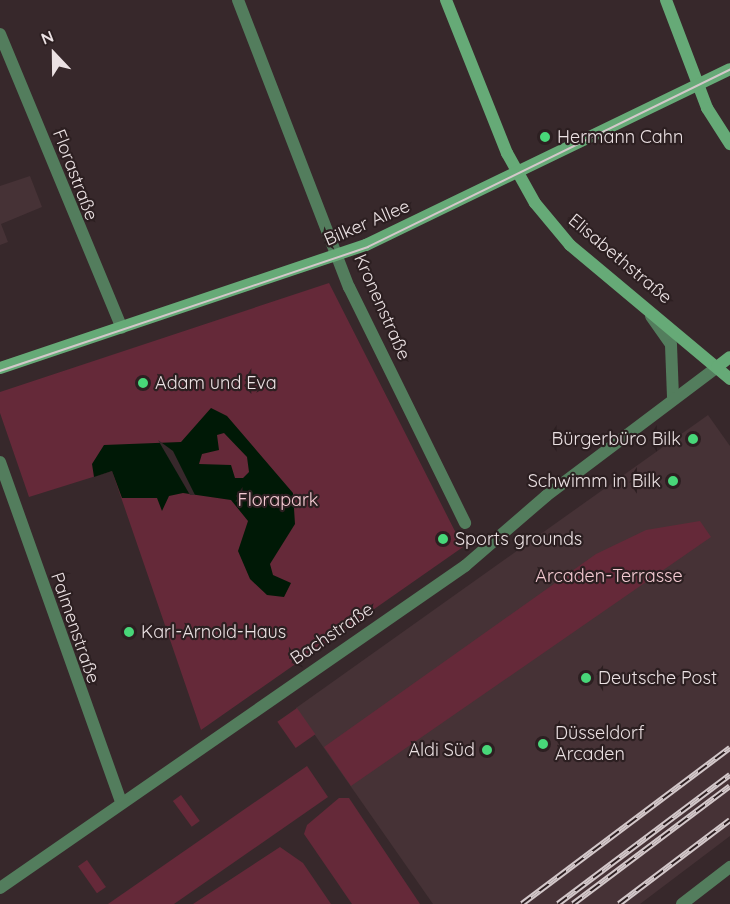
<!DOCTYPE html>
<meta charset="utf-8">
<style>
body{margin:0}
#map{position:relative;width:730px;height:904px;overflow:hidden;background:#37282b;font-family:Quicksand,sans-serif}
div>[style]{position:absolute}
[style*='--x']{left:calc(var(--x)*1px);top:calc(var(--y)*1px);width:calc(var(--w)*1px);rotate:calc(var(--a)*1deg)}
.built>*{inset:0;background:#463236}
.green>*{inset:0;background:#652939;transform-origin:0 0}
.water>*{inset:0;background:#001906}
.pier>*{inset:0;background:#37282b}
.street>*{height:12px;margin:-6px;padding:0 6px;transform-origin:6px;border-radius:6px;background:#537d5d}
.secondary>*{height:12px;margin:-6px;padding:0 6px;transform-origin:6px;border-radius:6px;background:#6a7}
.tram>*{height:1.5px;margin:-0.75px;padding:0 0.75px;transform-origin:0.75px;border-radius:0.75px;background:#d3c8ca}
.rail>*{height:6px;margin-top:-3px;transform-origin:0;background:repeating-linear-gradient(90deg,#2c1f21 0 11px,#d3c8ca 0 22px);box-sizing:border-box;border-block:2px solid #d3c8ca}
.dots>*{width:16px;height:16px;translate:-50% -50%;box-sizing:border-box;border:3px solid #2c1f21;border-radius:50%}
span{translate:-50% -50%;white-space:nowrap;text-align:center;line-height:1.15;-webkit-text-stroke:4.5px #2c1f21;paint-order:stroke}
.poi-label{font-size:18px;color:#ebe1e3}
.left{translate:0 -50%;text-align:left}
.right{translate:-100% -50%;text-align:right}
.street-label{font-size:18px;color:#ebe1e3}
.park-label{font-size:18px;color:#f4cad2}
.north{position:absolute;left:24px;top:24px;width:60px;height:60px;-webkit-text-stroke:4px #2c1f21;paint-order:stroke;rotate:338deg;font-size:16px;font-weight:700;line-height:24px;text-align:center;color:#ebe1e3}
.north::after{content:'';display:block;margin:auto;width:21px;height:27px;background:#ebe1e3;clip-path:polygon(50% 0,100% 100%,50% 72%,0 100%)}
</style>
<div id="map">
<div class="built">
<i style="clip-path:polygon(30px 176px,42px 207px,1px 224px,8px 242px,0 245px,0 186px)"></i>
<i style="clip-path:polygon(708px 415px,730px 446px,730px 836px,640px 904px,433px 904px,296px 708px)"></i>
</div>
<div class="green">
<i style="clip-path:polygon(329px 283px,463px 547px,201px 730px,112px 471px,29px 497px,0 413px,0 392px)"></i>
<i style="clip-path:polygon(700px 521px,711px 537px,351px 786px,324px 747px,596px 554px,646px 530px)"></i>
<i style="left:297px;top:708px;width:32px;height:24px;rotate:55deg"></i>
<i style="clip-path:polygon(307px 766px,328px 797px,174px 904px,108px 904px)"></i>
<i style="left:181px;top:795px;width:32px;height:10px;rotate:54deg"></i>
<i style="clip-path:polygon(339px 798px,349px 798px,420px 904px,352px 904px,304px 834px,307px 825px)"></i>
<i style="clip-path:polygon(280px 847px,303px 863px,331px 904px,193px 904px)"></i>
<i style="left:87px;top:860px;width:33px;height:11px;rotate:55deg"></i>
</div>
<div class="water">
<i style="clip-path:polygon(evenodd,211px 408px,227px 416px,293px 493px,295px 524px,270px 564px,273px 575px,291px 583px,284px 597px,267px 595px,250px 579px,238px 551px,248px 521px,231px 500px,183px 493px,169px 496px,162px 511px,157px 498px,122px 498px,112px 471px,94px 477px,92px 464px,104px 445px,181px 442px,211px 408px,224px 433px,247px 457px,249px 472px,243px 478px,235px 478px,231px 465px,199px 464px,202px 454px,219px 450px,217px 435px,224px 433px)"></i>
</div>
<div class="pier">
<i style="clip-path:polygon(158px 440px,173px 451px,195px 495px,190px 495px)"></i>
</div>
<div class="street">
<i style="--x:238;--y:0;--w:308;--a:68.9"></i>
<i style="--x:349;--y:287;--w:263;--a:63.8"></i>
<i style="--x:0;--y:34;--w:318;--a:67.5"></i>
<i style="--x:651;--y:316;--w:35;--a:55"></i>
<i style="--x:671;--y:345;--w:51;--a:87.8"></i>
<i style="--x:0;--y:462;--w:361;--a:70.4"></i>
<i style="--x:0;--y:888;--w:566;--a:-34.7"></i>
<i style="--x:465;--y:566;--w:107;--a:-40.8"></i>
<i style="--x:546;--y:496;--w:214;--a:-37"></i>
<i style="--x:682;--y:904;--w:61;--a:-37.6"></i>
</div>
<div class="secondary">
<i style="--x:446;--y:0;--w:165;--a:68.3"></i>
<i style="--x:507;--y:153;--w:57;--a:60.8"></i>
<i style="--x:535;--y:203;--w:55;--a:50.2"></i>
<i style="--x:570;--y:245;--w:209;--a:39.9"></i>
<i style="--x:666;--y:0;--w:116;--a:69.2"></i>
<i style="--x:707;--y:108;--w:43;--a:57.4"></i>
<i style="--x:717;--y:367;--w:16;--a:-38"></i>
<i style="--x:0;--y:368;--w:386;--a:-18.6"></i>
<i style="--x:366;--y:245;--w:404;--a:-25.8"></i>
</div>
<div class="tram">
<i style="--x:0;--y:371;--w:388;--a:-18.6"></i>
<i style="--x:368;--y:247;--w:403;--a:-26.1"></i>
</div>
<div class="rail">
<i style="--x:522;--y:904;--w:260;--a:-36.9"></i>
<i style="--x:558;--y:904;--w:215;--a:-36.9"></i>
<i style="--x:573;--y:904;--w:196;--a:-36.9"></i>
<i style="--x:619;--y:904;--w:139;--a:-37.1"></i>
</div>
<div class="dots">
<i style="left:545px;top:137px;background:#48d779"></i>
<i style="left:143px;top:383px;background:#48d779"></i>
<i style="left:693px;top:439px;background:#48d779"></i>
<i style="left:673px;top:481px;background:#48d779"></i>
<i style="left:443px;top:539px;background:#48d779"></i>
<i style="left:129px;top:632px;background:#48d779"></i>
<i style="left:586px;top:678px;background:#48d779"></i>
<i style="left:543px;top:744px;background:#48d779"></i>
<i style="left:487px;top:750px;background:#48d779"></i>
</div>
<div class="poi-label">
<span class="left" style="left:557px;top:137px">Hermann Cahn</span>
<span class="left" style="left:155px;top:383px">Adam und Eva</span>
<span class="right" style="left:681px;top:439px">Bürgerbüro Bilk</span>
<span class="right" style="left:661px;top:481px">Schwimm in Bilk</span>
<span class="left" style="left:455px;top:539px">Sports grounds</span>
<span class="left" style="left:141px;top:632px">Karl-Arnold-Haus</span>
<span class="left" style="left:598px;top:678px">Deutsche Post</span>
<span class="left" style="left:555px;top:744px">Düsseldorf<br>Arcaden</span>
<span class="right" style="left:475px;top:750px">Aldi Süd</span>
</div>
<div class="street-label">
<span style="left:75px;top:175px;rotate:69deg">Florastraße</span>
<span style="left:367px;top:223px;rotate:-23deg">Bilker Allee</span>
<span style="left:620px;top:259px;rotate:40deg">Elisabethstraße</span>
<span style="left:382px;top:307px;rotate:66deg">Kronenstraße</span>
<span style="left:75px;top:628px;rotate:71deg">Palmenstraße</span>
<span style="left:332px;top:634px;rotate:-34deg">Bachstraße</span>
</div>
<div class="park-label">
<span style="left:278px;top:500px">Florapark</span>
<span style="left:609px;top:576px">Arcaden-Terrasse</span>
</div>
<div class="north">N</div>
</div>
